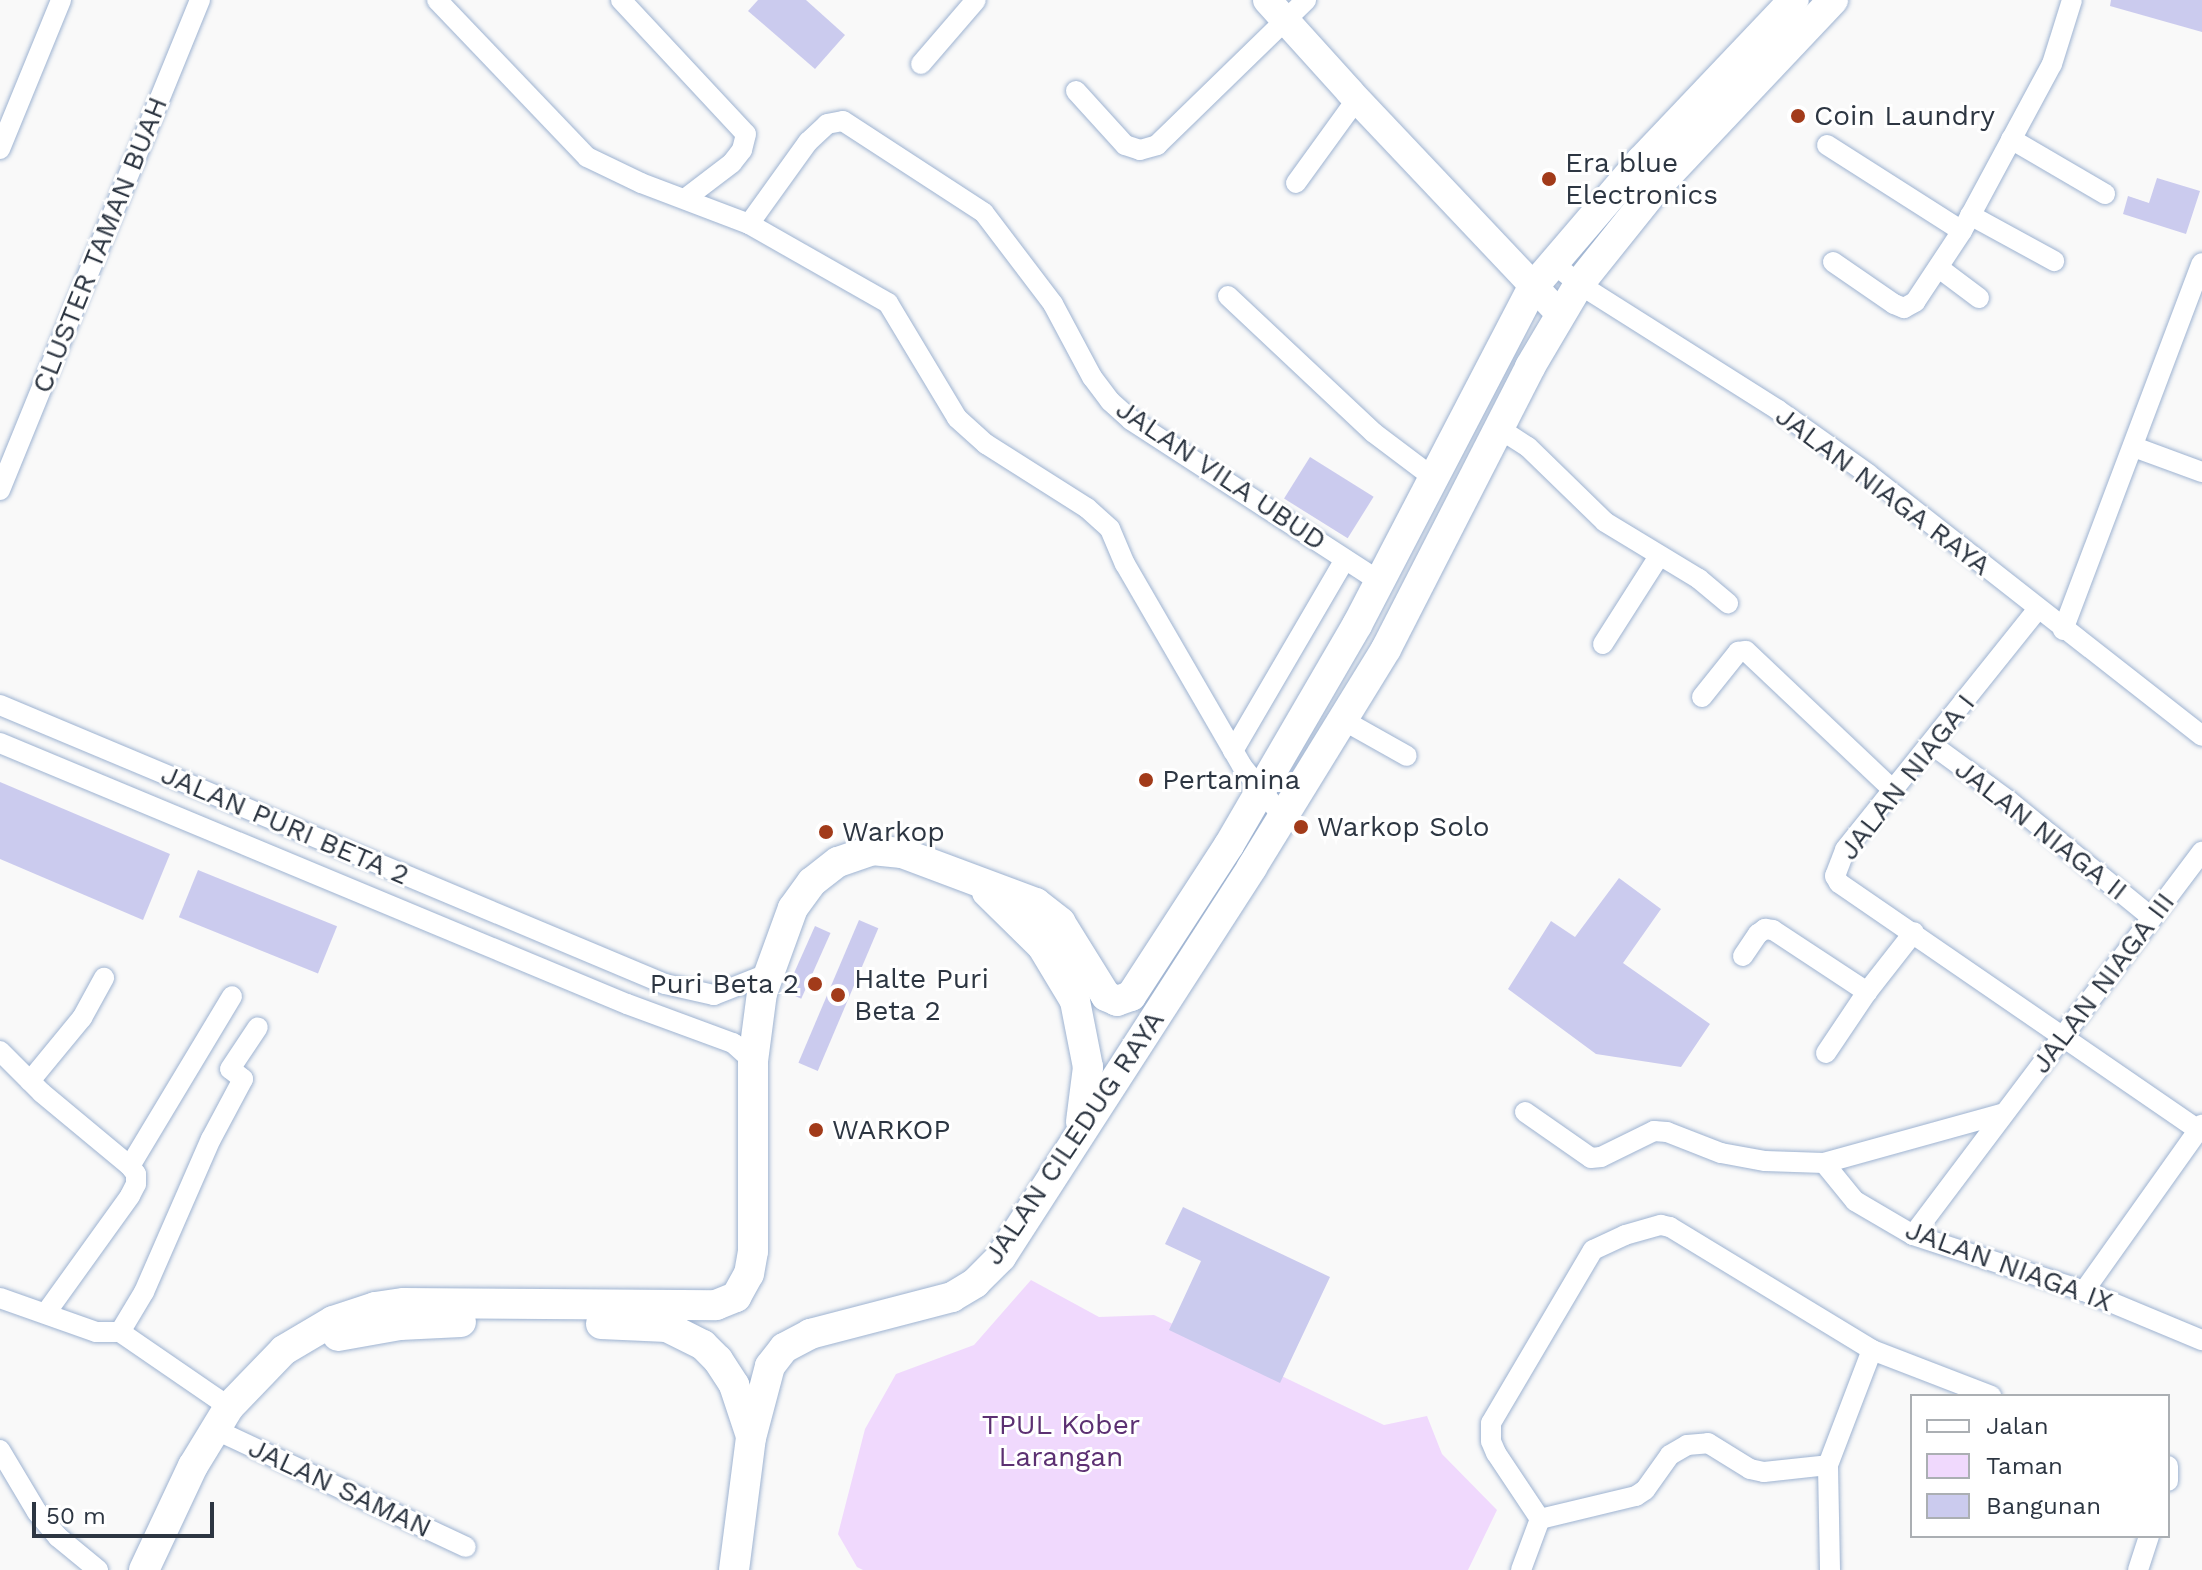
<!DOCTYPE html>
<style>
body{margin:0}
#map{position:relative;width:2202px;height:1570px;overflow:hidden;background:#f9f9f9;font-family:"Work Sans",sans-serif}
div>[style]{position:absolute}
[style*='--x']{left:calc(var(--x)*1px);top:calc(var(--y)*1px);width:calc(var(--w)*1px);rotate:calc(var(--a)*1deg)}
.green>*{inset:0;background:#f0d9fd}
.building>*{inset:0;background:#cbcbee;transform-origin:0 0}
.roads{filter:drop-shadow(0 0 2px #9eb3d1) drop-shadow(0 0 2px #9eb3d1)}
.street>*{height:20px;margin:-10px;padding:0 10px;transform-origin:10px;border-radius:10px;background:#fff}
.secondary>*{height:28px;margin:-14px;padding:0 14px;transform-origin:14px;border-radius:14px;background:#fff}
.primary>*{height:30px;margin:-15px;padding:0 15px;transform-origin:15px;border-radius:15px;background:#fff}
.dots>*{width:22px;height:22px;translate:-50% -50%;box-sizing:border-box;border:4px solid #fff;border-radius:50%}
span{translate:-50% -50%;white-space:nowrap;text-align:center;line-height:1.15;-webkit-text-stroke:6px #fff;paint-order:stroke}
.poi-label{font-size:28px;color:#2d3642}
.left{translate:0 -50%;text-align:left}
.right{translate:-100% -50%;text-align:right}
.street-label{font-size:28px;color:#2d3642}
.park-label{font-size:28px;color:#5c3072}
.legend{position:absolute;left:1910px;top:1394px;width:260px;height:144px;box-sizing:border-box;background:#fff;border:2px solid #abafb3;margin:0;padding:10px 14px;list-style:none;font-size:24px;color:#2d3642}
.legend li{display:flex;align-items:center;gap:16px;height:40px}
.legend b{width:40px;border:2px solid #abafb3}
.scale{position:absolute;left:32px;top:1502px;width:182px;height:36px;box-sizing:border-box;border:4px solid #2d3642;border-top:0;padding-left:10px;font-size:24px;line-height:28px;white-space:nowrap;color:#2d3642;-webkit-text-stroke:6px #fff;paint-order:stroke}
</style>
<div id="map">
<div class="green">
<i style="clip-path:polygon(1031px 1280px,1099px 1317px,1154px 1315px,1384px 1425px,1427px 1416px,1442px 1454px,1497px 1510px,1468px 1570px,863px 1570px,857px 1567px,838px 1534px,865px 1429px,896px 1374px,974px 1345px)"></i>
</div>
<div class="building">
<i style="clip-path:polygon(758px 0,806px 0,845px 35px,815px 69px,748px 11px)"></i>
<i style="clip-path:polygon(2111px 0,2202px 0,2202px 32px,2110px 6px)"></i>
<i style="clip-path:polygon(2157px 178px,2200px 191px,2186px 234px,2123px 214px,2128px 196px,2149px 203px)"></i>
<i style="left:1310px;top:457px;width:75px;height:49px;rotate:32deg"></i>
<i style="clip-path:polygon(0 782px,170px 854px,143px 920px,0 859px)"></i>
<i style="left:198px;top:870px;width:150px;height:51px;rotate:22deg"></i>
<i style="clip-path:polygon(1619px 878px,1661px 909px,1623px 963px,1710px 1024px,1681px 1067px,1596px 1054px,1508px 989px,1551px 921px,1575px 937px)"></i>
<i style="left:859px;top:920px;width:21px;height:155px;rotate:23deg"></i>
<i style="left:815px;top:926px;width:17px;height:72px;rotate:24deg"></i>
<i style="clip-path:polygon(1183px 1207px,1330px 1277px,1280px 1383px,1169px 1330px,1201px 1261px,1165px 1244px)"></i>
</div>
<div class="roads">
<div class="street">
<i style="--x:437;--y:0;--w:217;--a:46.3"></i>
<i style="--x:587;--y:157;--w:60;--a:25.7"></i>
<i style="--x:641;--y:183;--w:116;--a:20.8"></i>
<i style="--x:749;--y:224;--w:160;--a:29.6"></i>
<i style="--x:888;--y:303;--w:134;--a:59"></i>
<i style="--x:957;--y:418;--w:39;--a:42"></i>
<i style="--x:986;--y:444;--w:120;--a:32.4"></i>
<i style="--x:1087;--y:508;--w:31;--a:42"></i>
<i style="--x:1110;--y:529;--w:38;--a:67"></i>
<i style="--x:1125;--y:564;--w:233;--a:59.9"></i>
<i style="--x:1242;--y:766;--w:65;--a:51.2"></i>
<i style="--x:621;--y:0;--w:183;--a:47"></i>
<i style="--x:746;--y:134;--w:16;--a:104"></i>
<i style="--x:742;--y:150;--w:16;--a:128"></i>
<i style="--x:732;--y:163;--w:58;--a:142.7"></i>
<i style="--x:921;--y:64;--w:84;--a:-49.3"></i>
<i style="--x:1076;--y:91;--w:73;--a:47.8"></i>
<i style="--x:1125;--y:145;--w:16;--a:18"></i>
<i style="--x:1140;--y:150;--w:18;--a:-16"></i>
<i style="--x:1157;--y:145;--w:208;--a:-44.2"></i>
<i style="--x:2011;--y:139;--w:109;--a:30.3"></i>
<i style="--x:1827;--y:145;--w:160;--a:32.5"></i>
<i style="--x:0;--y:149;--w:161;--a:-67.7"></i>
<i style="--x:1296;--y:183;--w:102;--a:-54.1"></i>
<i style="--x:1970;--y:215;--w:96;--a:28.7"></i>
<i style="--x:749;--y:224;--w:101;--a:-54.3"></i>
<i style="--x:808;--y:142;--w:26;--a:-43"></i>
<i style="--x:827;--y:124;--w:16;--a:-11"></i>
<i style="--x:843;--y:121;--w:168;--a:33.1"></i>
<i style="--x:984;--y:213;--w:114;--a:52.8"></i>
<i style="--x:1053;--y:304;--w:83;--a:61.9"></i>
<i style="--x:1092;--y:377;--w:30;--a:53"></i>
<i style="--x:1110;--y:401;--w:28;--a:42"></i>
<i style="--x:1131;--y:420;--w:297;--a:33"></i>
<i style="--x:1833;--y:262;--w:74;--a:34.5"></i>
<i style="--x:1894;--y:304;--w:11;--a:22"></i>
<i style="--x:1904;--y:308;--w:13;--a:-29"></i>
<i style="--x:1915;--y:302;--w:85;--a:-56.5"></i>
<i style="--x:1962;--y:231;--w:190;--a:-61.7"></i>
<i style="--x:2052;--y:64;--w:67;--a:-72.6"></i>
<i style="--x:1553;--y:263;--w:33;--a:39"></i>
<i style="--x:1579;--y:284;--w:236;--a:32.3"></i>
<i style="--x:1778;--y:410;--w:110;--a:35.4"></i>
<i style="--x:1868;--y:474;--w:424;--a:38.1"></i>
<i style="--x:1939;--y:268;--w:50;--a:36.9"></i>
<i style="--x:1228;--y:296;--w:200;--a:43.2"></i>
<i style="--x:1374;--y:433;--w:76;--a:37"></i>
<i style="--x:1500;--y:429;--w:33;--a:33"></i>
<i style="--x:1528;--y:447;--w:107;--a:44.2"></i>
<i style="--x:1605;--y:522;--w:110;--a:31.2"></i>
<i style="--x:1699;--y:579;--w:38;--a:40"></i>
<i style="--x:2134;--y:447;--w:72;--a:20.2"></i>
<i style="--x:0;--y:490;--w:529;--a:-67.8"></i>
<i style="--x:2037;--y:610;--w:307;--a:128.7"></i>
<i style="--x:1845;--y:850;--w:28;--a:111"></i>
<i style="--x:1835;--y:876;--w:8;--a:60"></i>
<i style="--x:1839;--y:883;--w:437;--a:34.5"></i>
<i style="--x:2063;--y:630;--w:392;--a:-69.3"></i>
<i style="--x:1603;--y:644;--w:104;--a:-57.5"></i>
<i style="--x:1702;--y:697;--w:58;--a:-51.3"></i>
<i style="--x:1738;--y:652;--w:8;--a:-7"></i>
<i style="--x:1746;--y:651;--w:204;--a:43.4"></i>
<i style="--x:0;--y:705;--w:721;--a:22.76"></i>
<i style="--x:665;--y:984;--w:50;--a:12.7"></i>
<i style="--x:714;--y:995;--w:57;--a:-21.6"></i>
<i style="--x:1343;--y:720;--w:73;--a:29.4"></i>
<i style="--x:0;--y:743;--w:679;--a:22.6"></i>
<i style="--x:627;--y:1004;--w:113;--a:20.2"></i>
<i style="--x:733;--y:1043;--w:27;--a:42"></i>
<i style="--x:1931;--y:744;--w:97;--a:36.2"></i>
<i style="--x:2009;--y:801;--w:183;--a:39.2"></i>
<i style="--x:1233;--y:751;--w:222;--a:-59.7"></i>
<i style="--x:1743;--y:956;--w:27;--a:-56"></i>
<i style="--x:1758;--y:934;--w:9;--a:-36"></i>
<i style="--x:1765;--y:929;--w:8;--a:7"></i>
<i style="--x:1773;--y:930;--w:113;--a:33.4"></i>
<i style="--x:0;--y:1051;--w:59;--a:45"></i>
<i style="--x:42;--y:1093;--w:114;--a:39.7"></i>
<i style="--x:130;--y:1166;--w:10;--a:53"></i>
<i style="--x:136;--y:1174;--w:10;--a:90"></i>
<i style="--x:136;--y:1184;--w:13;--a:117"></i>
<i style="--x:130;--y:1196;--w:144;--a:125.7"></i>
<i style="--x:1826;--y:1053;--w:73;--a:-56.1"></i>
<i style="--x:1867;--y:992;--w:76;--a:-51.9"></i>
<i style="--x:30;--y:1081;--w:82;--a:-50.5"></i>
<i style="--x:82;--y:1018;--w:46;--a:-61.2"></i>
<i style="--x:1525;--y:1112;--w:80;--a:34.9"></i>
<i style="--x:1591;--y:1158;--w:10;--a:-6"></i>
<i style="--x:1601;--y:1157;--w:59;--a:-26.1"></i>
<i style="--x:1654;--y:1131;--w:13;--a:4"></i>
<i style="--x:1667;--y:1132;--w:58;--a:21.3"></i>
<i style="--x:1721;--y:1153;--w:45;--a:10.3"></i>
<i style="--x:1765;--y:1161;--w:59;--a:1.9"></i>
<i style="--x:1824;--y:1163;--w:187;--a:-15.5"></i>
<i style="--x:1824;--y:1163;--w:49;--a:50.8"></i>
<i style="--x:1855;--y:1201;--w:67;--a:30.4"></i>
<i style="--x:1913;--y:1235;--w:180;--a:18.1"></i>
<i style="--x:2084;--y:1291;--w:128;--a:22.6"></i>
<i style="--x:130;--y:1166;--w:198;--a:-59"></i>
<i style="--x:1913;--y:1235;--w:480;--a:-53"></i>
<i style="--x:2084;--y:1291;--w:204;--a:-54.6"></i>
<i style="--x:0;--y:1298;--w:102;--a:19.5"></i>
<i style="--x:96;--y:1332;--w:24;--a:0"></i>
<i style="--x:120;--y:1332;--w:132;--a:34.5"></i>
<i style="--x:120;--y:1332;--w:47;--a:-59"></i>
<i style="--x:144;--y:1292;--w:167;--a:-66.4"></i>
<i style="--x:211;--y:1139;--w:68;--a:-61.9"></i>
<i style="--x:243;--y:1079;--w:16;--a:-142"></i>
<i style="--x:230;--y:1069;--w:50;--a:-56.3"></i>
<i style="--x:214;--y:1429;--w:278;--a:25.1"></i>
<i style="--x:0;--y:1450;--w:72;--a:59.2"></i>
<i style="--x:37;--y:1512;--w:33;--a:50"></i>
<i style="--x:58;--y:1537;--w:52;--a:39.5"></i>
<i style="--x:2168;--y:1466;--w:15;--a:90"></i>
<i style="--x:1540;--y:1519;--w:99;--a:-13.5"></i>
<i style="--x:1636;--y:1496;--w:11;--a:-34"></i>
<i style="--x:1645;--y:1490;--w:43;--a:-54.5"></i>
<i style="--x:1670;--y:1455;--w:20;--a:-30"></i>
<i style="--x:1687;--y:1445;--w:21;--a:-5"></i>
<i style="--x:1708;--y:1443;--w:49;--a:31.8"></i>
<i style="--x:1750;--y:1469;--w:14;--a:12"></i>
<i style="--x:1764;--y:1472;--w:64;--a:-6.2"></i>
<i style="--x:1521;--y:1570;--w:54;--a:-69.6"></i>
<i style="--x:1540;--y:1519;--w:79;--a:-123.7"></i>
<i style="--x:1496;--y:1453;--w:13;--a:-113"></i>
<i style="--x:1491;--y:1441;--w:18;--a:-90"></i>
<i style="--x:1491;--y:1423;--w:201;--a:-59.5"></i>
<i style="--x:1593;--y:1250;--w:35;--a:-25"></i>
<i style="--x:1625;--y:1235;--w:37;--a:-16"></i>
<i style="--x:1661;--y:1225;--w:9;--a:13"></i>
<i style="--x:1670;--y:1227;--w:237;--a:31.3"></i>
<i style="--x:1872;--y:1350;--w:128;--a:21.1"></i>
<i style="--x:1830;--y:1570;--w:105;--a:-91.1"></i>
<i style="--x:1828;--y:1465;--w:123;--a:-69.1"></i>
<i style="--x:2138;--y:1570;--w:36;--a:-72"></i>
</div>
<div class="secondary">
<i style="--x:1267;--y:0;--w:124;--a:47.9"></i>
<i style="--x:1350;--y:92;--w:306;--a:46.6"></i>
</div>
<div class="primary">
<i style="--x:987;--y:892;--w:77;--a:44.5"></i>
<i style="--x:1042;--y:946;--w:64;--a:59"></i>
<i style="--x:1075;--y:1001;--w:67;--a:78.9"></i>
<i style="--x:1088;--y:1067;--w:55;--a:97.3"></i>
<i style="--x:601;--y:1324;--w:66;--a:2.6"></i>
<i style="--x:667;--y:1327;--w:40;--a:26.6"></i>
<i style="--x:703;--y:1345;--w:21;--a:45"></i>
<i style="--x:718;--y:1360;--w:30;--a:57"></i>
<i style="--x:734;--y:1385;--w:54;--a:71.6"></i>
<i style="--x:338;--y:1336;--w:63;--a:-10.1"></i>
<i style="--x:400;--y:1325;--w:61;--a:-2.8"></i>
<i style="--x:144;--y:1570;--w:115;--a:-64.8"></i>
<i style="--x:193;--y:1466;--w:69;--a:-58.6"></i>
<i style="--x:229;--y:1407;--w:79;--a:-46"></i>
<i style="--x:284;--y:1350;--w:57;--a:-30.6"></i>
<i style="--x:333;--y:1321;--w:44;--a:-18.4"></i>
<i style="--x:375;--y:1307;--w:29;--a:-8"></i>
<i style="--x:404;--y:1303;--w:312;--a:0.4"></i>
<i style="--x:716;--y:1305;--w:22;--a:-22"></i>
<i style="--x:736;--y:1297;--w:26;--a:-61"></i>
<i style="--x:749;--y:1274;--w:23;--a:-80"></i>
<i style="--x:753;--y:1251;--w:190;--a:-90"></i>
<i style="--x:753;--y:1061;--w:69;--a:-82.5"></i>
<i style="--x:762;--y:993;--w:90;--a:-70"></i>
<i style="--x:793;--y:908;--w:32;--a:-54"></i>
<i style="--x:812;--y:882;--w:33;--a:-38"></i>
<i style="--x:838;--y:862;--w:36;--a:-19"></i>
<i style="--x:872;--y:850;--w:30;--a:6"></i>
<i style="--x:902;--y:853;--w:143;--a:20.5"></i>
<i style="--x:1036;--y:903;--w:31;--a:38"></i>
<i style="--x:1060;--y:922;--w:87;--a:58.1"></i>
<i style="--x:1106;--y:996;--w:12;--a:24"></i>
<i style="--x:1117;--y:1001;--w:15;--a:-20"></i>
<i style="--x:1131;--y:996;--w:180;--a:-57"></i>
<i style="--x:1229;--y:845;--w:255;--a:-59.8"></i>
<i style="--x:1357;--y:625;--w:381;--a:-62.5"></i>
<i style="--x:1533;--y:287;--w:166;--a:-49.4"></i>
<i style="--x:1641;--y:161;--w:222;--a:-46.5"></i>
<i style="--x:734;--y:1570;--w:133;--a:-82.7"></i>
<i style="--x:751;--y:1438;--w:74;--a:-75.2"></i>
<i style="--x:770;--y:1366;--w:23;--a:-52"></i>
<i style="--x:784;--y:1348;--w:30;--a:-28"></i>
<i style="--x:810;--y:1334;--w:147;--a:-14.6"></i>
<i style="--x:952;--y:1297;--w:27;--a:-31"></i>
<i style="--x:975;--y:1283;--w:37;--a:-45"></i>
<i style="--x:1001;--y:1257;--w:464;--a:-57.2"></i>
<i style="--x:1252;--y:867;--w:256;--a:-58.4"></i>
<i style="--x:1386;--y:649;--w:317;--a:-62.9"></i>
<i style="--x:1530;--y:367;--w:96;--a:-59.4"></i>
<i style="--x:1579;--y:284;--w:129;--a:-51.3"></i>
<i style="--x:1660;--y:183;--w:252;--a:-46.6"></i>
</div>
</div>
<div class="dots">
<i style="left:1798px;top:116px;background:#a23b1a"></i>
<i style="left:1549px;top:179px;background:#a23b1a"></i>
<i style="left:1146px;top:780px;background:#a23b1a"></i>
<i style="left:1301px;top:827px;background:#a23b1a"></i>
<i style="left:826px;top:832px;background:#a23b1a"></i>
<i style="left:815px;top:984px;background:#a23b1a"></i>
<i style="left:838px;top:995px;background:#a23b1a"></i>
<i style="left:816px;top:1130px;background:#a23b1a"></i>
</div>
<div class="poi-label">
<span class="left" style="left:1814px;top:116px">Coin Laundry</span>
<span class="left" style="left:1565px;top:179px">Era blue<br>Electronics</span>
<span class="left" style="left:1162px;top:780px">Pertamina</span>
<span class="left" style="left:1317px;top:827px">Warkop Solo</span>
<span class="left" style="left:842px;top:832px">Warkop</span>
<span class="left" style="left:854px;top:995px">Halte Puri<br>Beta 2</span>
<span class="right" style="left:799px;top:984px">Puri Beta 2</span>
<span class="left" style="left:832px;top:1130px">WARKOP</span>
</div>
<div class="street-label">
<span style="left:100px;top:245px;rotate:-68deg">CLUSTER TAMAN BUAH</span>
<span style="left:1221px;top:475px;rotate:34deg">JALAN VILA UBUD</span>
<span style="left:1883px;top:491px;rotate:37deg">JALAN NIAGA RAYA</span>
<span style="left:1907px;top:777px;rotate:-52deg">JALAN NIAGA I</span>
<span style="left:285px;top:825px;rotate:23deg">JALAN PURI BETA 2</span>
<span style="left:2041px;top:830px;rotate:38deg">JALAN NIAGA II</span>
<span style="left:2103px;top:983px;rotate:-53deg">JALAN NIAGA III</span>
<span style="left:1074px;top:1138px;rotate:-56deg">JALAN CILEDUG RAYA</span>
<span style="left:2009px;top:1266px;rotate:20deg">JALAN NIAGA IX</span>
<span style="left:340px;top:1488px;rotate:25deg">JALAN SAMAN</span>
</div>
<div class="park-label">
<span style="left:1061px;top:1441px">TPUL Kober<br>Larangan</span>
</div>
<ul class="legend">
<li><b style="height:10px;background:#fff"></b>Jalan</li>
<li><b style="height:22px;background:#f0d9fd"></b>Taman</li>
<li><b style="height:22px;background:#cbcbee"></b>Bangunan</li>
</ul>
<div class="scale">50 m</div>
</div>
